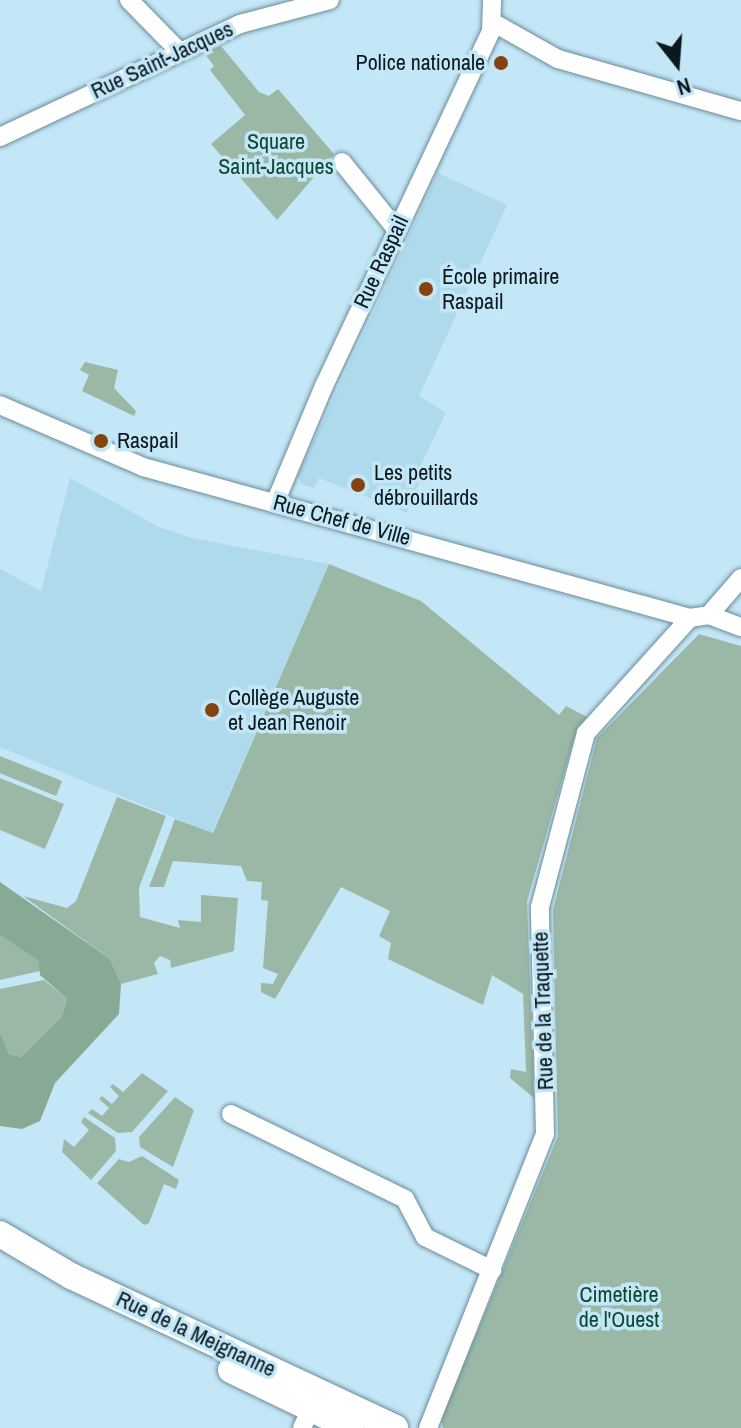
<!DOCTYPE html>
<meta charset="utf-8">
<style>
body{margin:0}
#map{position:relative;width:741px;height:1428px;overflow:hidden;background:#c4e7f7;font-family:"Archivo Narrow",sans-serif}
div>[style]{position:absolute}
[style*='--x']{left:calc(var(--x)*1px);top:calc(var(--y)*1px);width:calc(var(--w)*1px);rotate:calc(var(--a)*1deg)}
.built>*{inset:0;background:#aedaec}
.green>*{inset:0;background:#9bb8a6;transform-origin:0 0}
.forest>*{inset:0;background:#88a994}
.roads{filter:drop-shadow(0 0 2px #6b8c9a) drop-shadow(0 0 2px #6b8c9a)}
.street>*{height:18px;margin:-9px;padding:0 9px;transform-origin:9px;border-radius:9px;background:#fff}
.secondary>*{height:26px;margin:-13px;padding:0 13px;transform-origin:13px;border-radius:13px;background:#fff}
.dots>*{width:22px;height:22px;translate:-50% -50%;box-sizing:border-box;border:4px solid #c4e7f7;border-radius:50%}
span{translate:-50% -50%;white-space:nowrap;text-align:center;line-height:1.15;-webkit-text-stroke:7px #c4e7f7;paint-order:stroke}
.street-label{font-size:22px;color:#0b181e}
.poi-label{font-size:22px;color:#0b181e}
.right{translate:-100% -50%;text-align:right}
.left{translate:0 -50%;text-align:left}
.park-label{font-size:22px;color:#0c482c}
.north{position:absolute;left:637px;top:24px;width:80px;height:80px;-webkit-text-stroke:6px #c4e7f7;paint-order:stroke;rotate:163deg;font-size:22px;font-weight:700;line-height:32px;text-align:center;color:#0b181e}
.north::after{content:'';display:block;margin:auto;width:28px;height:36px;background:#0b181e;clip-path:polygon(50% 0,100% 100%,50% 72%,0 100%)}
</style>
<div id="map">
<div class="built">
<i style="clip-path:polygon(438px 173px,507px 205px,419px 396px,446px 413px,415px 477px,420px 480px,407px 513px,319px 478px,314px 488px,301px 484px,298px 475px)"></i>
<i style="clip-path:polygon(70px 478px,159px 527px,192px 538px,329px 564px,212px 833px,0 747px,0 569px,41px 591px)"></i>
</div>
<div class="green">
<i style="clip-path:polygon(221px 46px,259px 92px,269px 96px,278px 89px,334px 154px,277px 220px,211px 144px,245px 115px,210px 70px,214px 66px,204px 53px)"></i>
<i style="clip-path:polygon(85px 362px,118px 370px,114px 388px,136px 411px,134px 416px,82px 391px,89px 375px,80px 370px)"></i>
<i style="clip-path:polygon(329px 564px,421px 601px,559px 715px,566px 706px,587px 717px,577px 728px,527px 901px,534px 1098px,510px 1078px,511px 1069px,526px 1072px,523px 994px,492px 975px,483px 1005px,388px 959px,391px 943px,379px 936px,390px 911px,341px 887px,275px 999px,261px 992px,261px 983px,273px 984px,278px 974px,263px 968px,268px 901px,261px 900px,262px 882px,247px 881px,241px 866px,173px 861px,164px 887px,149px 887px,175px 819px,213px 833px)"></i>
<i style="clip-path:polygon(699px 634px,741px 646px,741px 1428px,443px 1428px,441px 1420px,558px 1136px,553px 910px,597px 738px)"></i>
<i style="left:0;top:756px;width:67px;height:16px;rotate:22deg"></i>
<i style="clip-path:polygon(0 778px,64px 804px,45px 849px,0 830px)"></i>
<i style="clip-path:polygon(117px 797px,166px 816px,139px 888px,140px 917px,180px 928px,178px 920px,201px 922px,201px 895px,238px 898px,234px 951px,171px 968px,170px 960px,160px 956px,154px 963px,158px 974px,121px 984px,110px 959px,23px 896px,67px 908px,76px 901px)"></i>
<i style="clip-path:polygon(0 935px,40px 961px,40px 971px,0 980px)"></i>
<i style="clip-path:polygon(44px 980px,67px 999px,62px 1016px,21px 1057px,9px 1054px,0 1032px,0 989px)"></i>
<i style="clip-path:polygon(142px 1073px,168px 1091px,132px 1132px,118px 1133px,88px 1113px,92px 1109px,102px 1116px,109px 1108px,99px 1099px,102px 1096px,112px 1104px,119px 1096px,110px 1087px,113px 1084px,123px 1092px)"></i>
<i style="clip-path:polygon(175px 1097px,194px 1110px,173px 1167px,140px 1147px,139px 1137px)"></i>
<i style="clip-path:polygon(84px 1117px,115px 1138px,116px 1151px,91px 1180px,62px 1152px,64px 1139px,74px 1147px,89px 1130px,81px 1122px)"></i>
<i style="clip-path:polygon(142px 1156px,179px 1180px,176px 1189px,164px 1184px,149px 1223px,144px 1225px,97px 1183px,119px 1159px,129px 1162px)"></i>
</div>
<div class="forest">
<i style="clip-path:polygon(0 882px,110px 959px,121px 984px,119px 1014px,55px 1083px,40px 1121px,22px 1129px,0 1126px,0 1032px,9px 1054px,21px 1057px,62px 1016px,67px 999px,40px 975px,39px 961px,0 935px)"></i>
</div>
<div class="roads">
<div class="street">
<i style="--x:129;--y:0;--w:71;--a:45.6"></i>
<i style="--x:494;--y:23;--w:73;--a:29.4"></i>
<i style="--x:558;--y:59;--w:190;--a:15.9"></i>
<i style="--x:0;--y:137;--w:265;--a:-25.2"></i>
<i style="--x:240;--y:24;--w:93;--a:-14.9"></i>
<i style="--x:342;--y:162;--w:86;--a:51.1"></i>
<i style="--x:0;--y:405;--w:156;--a:23.4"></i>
<i style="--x:143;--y:467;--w:567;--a:15.43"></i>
<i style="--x:690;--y:618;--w:19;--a:-9"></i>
<i style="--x:709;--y:615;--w:34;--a:21"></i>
<i style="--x:275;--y:503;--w:127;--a:-67.3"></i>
<i style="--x:324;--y:386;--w:392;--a:-64.8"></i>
<i style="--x:491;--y:31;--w:31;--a:-88"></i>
<i style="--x:709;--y:615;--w:49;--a:-49.1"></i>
<i style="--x:231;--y:1114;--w:194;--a:26"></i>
<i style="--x:405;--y:1199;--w:43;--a:62.2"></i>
<i style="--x:425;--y:1237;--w:75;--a:26.2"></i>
<i style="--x:302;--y:1428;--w:33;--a:-65"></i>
<i style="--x:428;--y:1428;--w:316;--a:-68.3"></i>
<i style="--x:545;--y:1134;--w:227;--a:-91.3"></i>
<i style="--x:540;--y:907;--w:180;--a:-75.2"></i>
<i style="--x:586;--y:733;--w:155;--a:-47.9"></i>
</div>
<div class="secondary">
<i style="--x:0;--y:1234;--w:82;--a:30.6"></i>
<i style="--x:71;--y:1276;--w:358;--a:25.1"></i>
<i style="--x:231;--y:1370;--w:133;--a:25.8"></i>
</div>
</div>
<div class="dots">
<i style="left:501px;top:63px;background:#85440f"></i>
<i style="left:426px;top:289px;background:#85440f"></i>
<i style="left:101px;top:441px;background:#85440f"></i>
<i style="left:358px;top:485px;background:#85440f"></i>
<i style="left:212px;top:710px;background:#85440f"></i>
</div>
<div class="street-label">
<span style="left:162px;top:60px;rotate:-25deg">Rue Saint-Jacques</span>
<span style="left:381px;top:262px;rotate:-65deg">Rue Raspail</span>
<span style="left:342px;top:520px;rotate:15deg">Rue Chef de Ville</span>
<span style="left:543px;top:1011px;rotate:-92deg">Rue de la Traquette</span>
<span style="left:196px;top:1334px;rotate:25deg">Rue de la Meignanne</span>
</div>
<div class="poi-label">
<span class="right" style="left:485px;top:63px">Police nationale</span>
<span class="left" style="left:442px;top:289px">École primaire<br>Raspail</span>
<span class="left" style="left:117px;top:441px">Raspail</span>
<span class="left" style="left:374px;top:485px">Les petits<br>débrouillards</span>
<span class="left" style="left:228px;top:710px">Collège Auguste<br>et Jean Renoir</span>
</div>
<div class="park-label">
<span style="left:276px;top:154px">Square<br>Saint-Jacques</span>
<span style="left:619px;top:1307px">Cimetière<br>de l'Ouest</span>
</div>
<div class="north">N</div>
</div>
